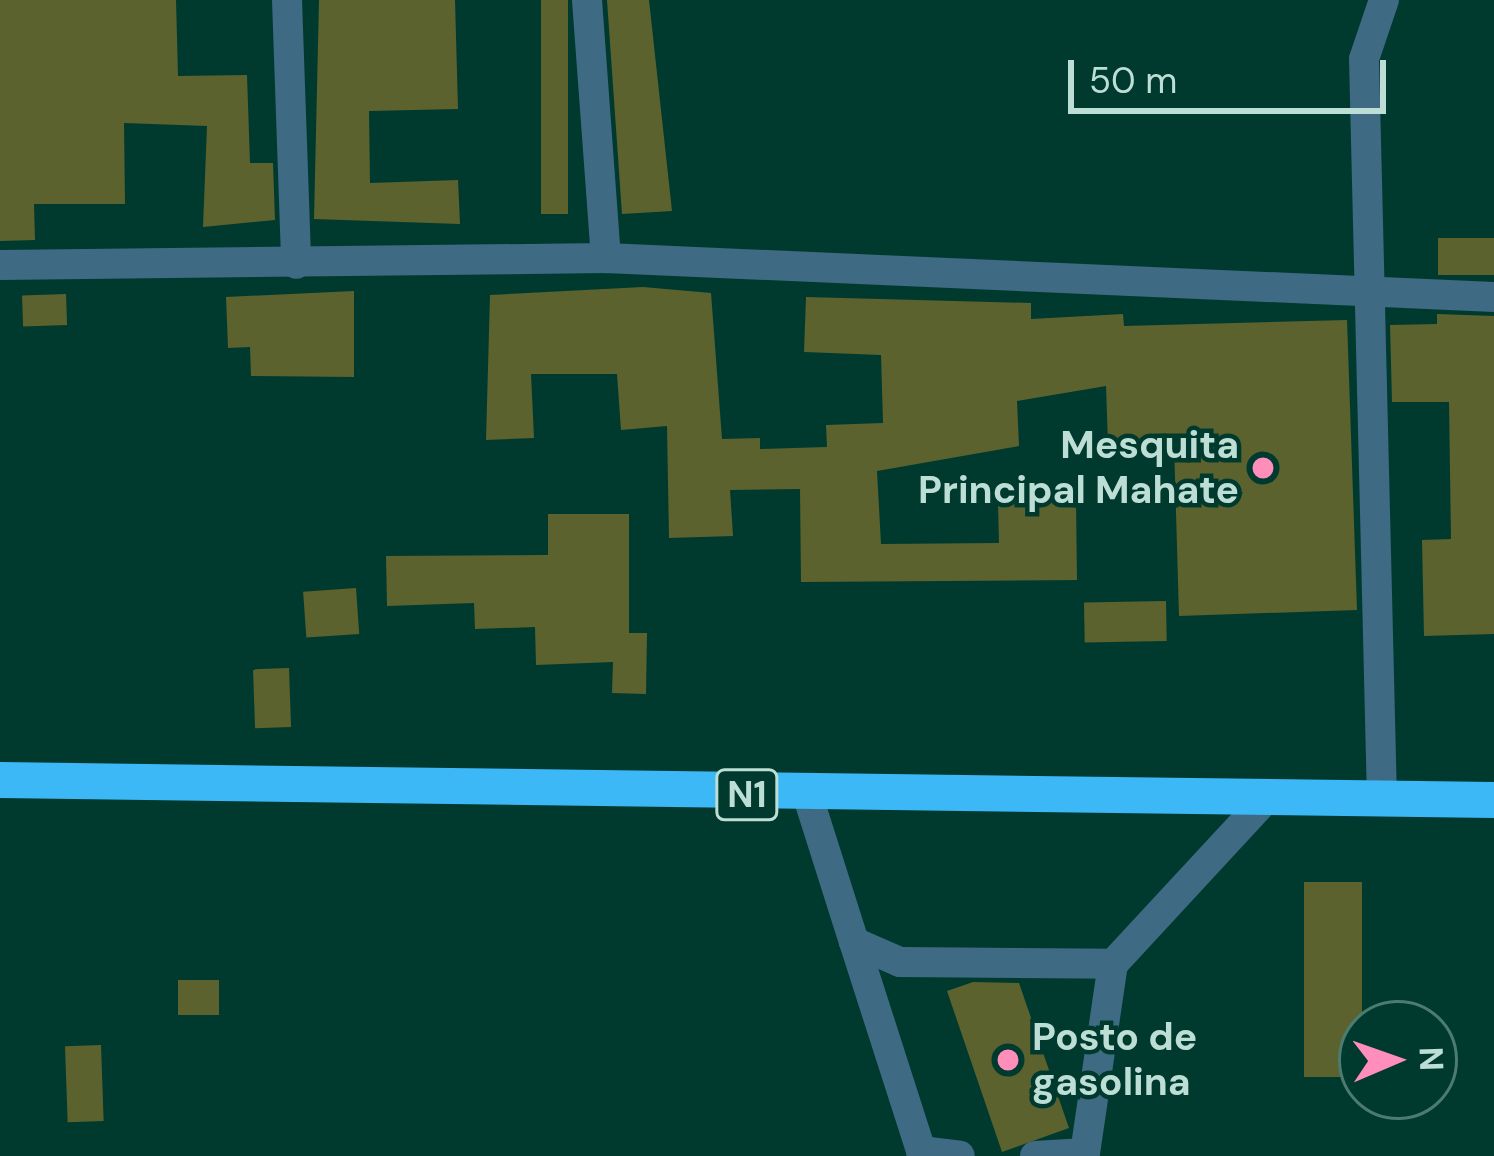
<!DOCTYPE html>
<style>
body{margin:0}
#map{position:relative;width:1494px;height:1156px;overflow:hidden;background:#003a2f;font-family:"DM Sans",sans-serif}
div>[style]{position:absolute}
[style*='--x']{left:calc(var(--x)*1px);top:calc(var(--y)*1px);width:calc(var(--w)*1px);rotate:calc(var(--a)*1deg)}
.building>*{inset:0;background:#5b622e;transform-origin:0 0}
.minor>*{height:30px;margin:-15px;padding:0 15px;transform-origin:15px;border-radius:15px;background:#3f6a84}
.highway>*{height:36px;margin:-18px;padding:0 18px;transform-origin:18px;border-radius:18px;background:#3cb8f7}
.dots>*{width:33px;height:33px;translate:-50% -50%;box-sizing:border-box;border:6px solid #003a2f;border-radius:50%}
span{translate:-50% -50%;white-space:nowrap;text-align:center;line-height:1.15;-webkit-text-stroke:9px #003a2f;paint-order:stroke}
.shield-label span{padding:3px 9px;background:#003a2f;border:3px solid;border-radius:9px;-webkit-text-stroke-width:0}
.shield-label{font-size:36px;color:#bdded4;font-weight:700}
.poi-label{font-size:39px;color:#bdded4;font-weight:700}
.right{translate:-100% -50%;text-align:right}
.left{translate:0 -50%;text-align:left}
.north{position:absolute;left:1338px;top:1000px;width:120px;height:120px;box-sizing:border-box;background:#003a2f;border:3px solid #4c7c71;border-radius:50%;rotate:88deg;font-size:33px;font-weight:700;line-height:48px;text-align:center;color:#bdded4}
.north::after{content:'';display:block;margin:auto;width:42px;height:54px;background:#ff8ebb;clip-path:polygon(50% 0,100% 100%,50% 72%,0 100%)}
.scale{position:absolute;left:1068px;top:60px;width:318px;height:54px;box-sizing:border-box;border:6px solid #bdded4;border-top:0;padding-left:15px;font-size:36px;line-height:42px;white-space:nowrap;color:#bdded4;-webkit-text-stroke:9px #003a2f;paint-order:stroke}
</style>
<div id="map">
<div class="building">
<i style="clip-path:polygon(0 0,176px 0,178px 76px,247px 75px,250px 163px,273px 163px,275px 220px,203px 227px,207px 126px,124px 123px,125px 204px,34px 204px,35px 240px,0 241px)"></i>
<i style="clip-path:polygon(319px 0,455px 0,458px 109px,369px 111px,370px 183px,458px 180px,460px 224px,314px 219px)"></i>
<i style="left:541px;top:0;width:27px;height:214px"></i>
<i style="clip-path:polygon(607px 0,649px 0,672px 211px,622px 214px)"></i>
<i style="left:1438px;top:238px;width:56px;height:37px"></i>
<i style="clip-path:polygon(643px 287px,711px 293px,722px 439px,760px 438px,760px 449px,827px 447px,826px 425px,883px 423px,881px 355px,804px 352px,806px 297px,1031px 303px,1031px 319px,1123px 314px,1124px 326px,1347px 320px,1357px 610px,1179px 616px,1174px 443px,1108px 444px,1106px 386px,1017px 401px,1019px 446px,877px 471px,881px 544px,999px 543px,998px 503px,1076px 502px,1077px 580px,801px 582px,800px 489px,730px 490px,733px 536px,669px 538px,667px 426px,621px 430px,617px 374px,531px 374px,534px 438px,486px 440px,490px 295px)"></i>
<i style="clip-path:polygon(354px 291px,354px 377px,251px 376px,250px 347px,228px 348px,226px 297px)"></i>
<i style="left:66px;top:294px;width:31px;height:44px;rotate:88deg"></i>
<i style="clip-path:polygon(1437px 314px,1494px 316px,1494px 634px,1424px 636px,1422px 540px,1451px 539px,1449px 402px,1392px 402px,1390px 325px,1437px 324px)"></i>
<i style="clip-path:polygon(548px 514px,629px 514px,629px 633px,647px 633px,646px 694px,612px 693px,613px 662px,536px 665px,535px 627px,475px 629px,474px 603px,387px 606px,386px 556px,548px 555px)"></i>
<i style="left:356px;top:588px;width:46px;height:53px;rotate:86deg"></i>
<i style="left:1166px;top:601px;width:40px;height:82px;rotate:89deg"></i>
<i style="left:289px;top:668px;width:59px;height:36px;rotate:88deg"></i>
<i style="left:1362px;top:882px;width:195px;height:58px;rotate:90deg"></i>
<i style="left:178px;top:980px;width:41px;height:35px"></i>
<i style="clip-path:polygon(973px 982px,1019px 983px,1069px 1128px,1002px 1152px,947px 991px)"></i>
<i style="left:101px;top:1045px;width:76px;height:36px;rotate:88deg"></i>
</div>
<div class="minor">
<i style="--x:287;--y:0;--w:264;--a:88"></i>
<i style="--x:587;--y:0;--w:259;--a:85.8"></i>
<i style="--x:0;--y:265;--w:606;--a:-0.66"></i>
<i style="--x:606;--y:258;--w:889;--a:2.51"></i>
<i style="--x:808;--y:797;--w:152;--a:72.4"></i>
<i style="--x:854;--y:942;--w:50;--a:23.5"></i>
<i style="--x:900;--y:962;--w:213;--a:0.5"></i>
<i style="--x:1113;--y:964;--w:222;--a:-47.2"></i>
<i style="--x:1382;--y:800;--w:741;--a:-91.39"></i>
<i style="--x:1364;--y:59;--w:62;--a:-71.3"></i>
<i style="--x:854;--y:942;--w:219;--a:72.2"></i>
<i style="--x:921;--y:1151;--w:39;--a:7"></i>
<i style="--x:1035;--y:1156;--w:50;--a:-3.4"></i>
<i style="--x:1085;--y:1153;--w:191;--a:-81.6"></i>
</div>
<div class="highway">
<i style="--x:0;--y:780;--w:1494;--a:0.77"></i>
</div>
<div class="dots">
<i style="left:1263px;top:468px;background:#ff8ebb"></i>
<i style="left:1008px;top:1060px;background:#ff8ebb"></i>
</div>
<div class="shield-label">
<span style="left:747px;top:795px">N1</span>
</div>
<div class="poi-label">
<span class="right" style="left:1239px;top:468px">Mesquita<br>Principal Mahate</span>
<span class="left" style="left:1032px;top:1060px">Posto de<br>gasolina</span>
</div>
<div class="north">N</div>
<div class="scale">50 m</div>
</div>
